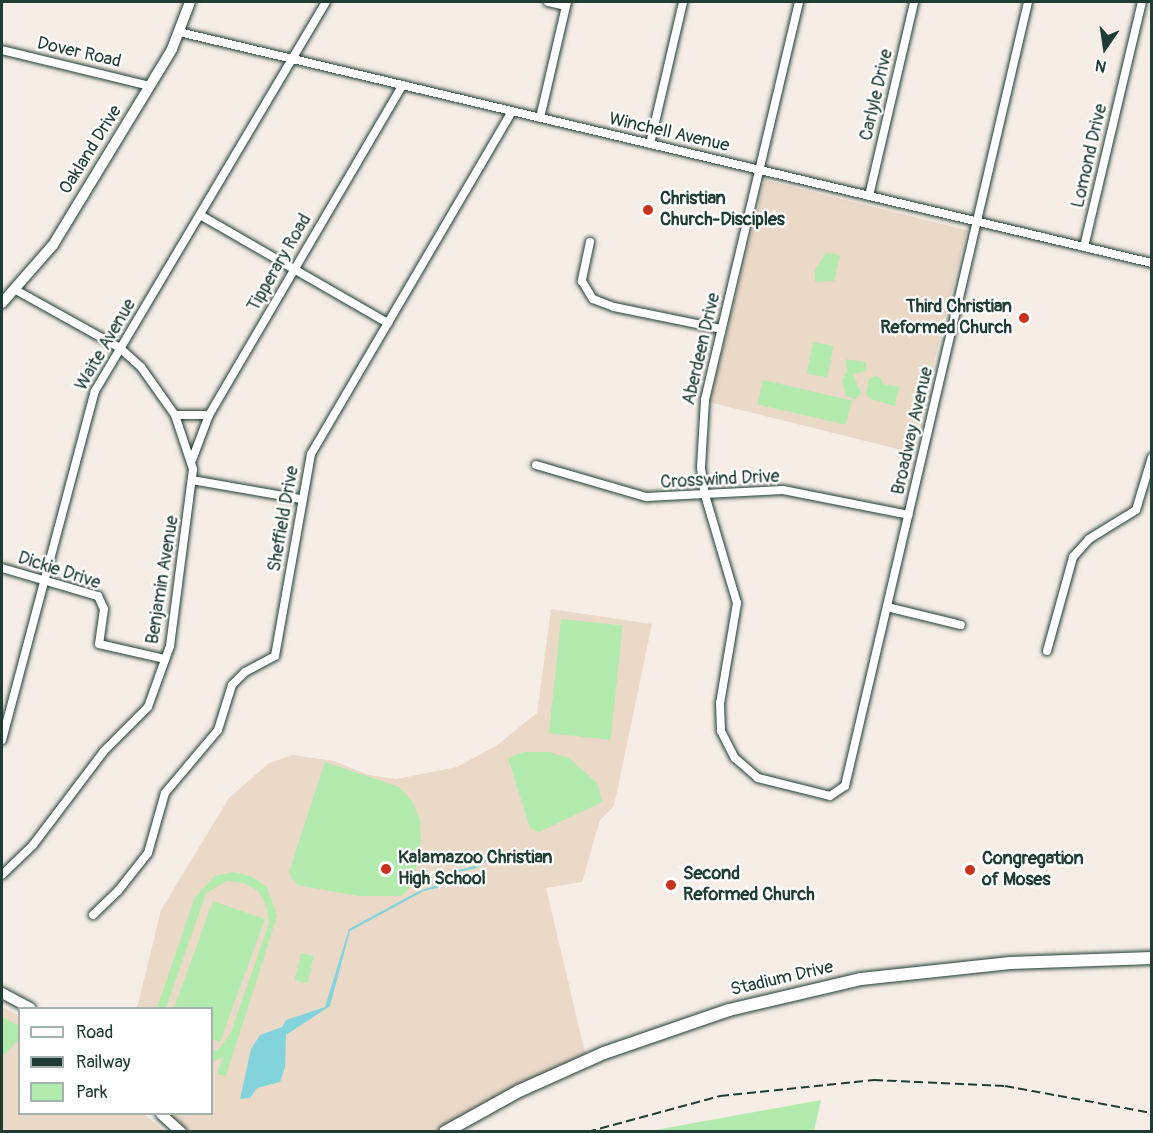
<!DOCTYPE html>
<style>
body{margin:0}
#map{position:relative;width:1153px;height:1133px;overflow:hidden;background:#f6eee6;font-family:Pangolin,sans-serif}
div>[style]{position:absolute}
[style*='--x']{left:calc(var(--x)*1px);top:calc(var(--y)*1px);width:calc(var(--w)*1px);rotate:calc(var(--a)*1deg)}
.built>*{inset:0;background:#ebd9c8;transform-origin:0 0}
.green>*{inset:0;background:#b3eaad;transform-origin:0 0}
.water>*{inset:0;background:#83d3dd}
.roads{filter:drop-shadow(0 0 2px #1f3d34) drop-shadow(0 0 2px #1f3d34)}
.street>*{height:8px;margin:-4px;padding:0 4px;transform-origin:4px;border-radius:4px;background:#fff}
.secondary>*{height:10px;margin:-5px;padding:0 5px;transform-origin:5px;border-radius:5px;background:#fff}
.primary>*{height:12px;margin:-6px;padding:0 6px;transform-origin:6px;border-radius:6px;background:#fff}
.rail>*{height:2px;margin-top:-1px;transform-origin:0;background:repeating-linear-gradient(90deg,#1f3d34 0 9px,transparent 0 13.5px)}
.dots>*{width:16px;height:16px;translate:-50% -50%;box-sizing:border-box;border:3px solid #fff;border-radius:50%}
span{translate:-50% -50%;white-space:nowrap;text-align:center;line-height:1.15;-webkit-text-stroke:4.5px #fff;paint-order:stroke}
.street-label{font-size:18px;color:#1f3d34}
.poi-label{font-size:18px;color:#1f3d34;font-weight:700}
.left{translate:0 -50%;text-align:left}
.right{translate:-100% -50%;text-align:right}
.frame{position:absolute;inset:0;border:3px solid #1f3d34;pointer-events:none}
.legend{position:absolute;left:18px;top:1007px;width:195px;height:108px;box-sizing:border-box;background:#fff;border:2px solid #a5b1ae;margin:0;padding:8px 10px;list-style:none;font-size:18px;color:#1f3d34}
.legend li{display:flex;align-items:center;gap:12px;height:30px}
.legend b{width:30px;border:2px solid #a5b1ae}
.north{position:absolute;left:1075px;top:18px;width:60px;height:60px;-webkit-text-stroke:4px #fff;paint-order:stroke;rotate:193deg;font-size:16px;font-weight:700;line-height:24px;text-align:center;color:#1f3d34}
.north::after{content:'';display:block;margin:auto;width:21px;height:27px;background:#1f3d34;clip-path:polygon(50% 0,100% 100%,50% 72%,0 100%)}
</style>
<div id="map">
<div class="built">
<i style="left:765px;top:180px;width:208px;height:229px;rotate:14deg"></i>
<i style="clip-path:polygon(551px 609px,652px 624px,614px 806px,600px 820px,582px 882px,546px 888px,587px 1061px,445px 1131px,181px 1131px,161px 1114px,212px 1114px,212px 1008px,137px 1008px,161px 910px,229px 798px,269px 763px,293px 755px,334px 761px,369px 775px,396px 779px,457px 767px,496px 746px,537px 713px)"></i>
<i style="clip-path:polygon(2px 1007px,19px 1016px,20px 1114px,144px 1114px,164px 1131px,2px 1131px)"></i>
</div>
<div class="green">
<i style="clip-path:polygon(826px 253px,840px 255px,834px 281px,815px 282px,815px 270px)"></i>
<i style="left:813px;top:342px;width:21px;height:32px;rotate:11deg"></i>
<i style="clip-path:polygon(846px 359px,866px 362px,866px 371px,853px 374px,861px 393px,855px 399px,846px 396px,842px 380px,847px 372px)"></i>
<i style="clip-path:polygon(875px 376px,881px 378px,883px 384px,899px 387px,895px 406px,870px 399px,866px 394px,869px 379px)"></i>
<i style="left:763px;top:380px;width:91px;height:25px;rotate:13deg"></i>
<i style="left:561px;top:619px;width:62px;height:115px;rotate:6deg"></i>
<i style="clip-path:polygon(524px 752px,549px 752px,569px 758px,597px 783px,602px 802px,539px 832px,530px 828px,508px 758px)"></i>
<i style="clip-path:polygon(325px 762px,399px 787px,412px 801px,420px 820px,421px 838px,414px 884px,401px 896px,359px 896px,297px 885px,289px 872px)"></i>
<i style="clip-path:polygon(234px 872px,251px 876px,267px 887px,277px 916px,226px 1076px,217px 1074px,223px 1057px,212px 1062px,212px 1052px,221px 1047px,231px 1032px,269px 923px,266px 905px,258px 891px,244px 883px,227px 881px,206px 893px,166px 1008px,157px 1008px,195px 897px,215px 876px)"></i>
<i style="clip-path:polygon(213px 901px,265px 919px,220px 1042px,212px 1039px,212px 1008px,174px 1008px)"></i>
<i style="left:301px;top:953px;width:13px;height:28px;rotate:13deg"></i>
<i style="clip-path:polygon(2px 1017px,19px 1026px,20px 1038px,2px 1057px)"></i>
<i style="clip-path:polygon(821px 1100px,814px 1131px,648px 1131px,650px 1131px)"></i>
</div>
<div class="water">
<i style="clip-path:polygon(490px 853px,492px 857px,477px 868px,457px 872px,441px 887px,424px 891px,350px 931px,330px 1006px,286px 1035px,285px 1067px,280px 1082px,257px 1088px,250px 1098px,240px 1099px,251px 1049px,260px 1035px,282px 1027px,286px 1020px,325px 1007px,349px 929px,419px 891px,438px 885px,454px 871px,479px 865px)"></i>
</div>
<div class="roads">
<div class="street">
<i style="--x:548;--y:2;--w:18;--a:13"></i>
<i style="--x:799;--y:2;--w:409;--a:103.3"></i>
<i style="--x:705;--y:400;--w:68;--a:93.4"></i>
<i style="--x:701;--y:468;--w:27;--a:82"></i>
<i style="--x:705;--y:495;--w:113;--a:73.5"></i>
<i style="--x:737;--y:603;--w:101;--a:99.6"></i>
<i style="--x:720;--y:703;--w:28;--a:88"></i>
<i style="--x:721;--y:731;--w:30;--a:63"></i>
<i style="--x:735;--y:758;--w:30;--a:41"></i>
<i style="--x:758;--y:778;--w:74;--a:14"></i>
<i style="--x:830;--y:796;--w:18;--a:-34"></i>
<i style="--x:845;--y:786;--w:805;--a:-76.86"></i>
<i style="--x:179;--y:32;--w:1000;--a:13.36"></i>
<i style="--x:2;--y:50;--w:152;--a:13.7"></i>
<i style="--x:540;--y:118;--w:119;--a:-76.9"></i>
<i style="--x:650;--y:144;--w:146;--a:-76.9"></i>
<i style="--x:869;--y:196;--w:199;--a:-76.9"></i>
<i style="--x:200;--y:215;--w:217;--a:29.9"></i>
<i style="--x:590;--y:242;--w:40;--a:102"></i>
<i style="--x:582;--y:281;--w:21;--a:59"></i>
<i style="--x:593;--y:299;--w:22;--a:21"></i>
<i style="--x:614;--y:307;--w:109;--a:11.6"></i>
<i style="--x:1084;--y:247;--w:252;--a:-76.7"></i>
<i style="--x:175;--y:415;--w:34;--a:0"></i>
<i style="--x:192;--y:460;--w:48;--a:-69.3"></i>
<i style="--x:209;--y:415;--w:381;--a:-59.6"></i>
<i style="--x:536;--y:465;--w:115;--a:16.2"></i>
<i style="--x:646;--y:497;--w:137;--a:-2.9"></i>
<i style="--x:783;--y:490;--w:128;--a:11.2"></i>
<i style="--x:192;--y:480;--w:111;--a:9.9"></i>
<i style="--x:2;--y:568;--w:100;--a:16.3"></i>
<i style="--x:98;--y:596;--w:14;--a:65"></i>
<i style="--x:104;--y:609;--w:35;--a:98"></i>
<i style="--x:99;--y:644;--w:68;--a:12.8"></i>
<i style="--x:887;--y:607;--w:76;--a:13.7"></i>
<i style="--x:1047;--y:651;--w:98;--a:-74.5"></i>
<i style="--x:1073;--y:557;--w:24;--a:-48"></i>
<i style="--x:1089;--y:539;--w:55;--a:-31.7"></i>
<i style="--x:1136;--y:510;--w:55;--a:-73.2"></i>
<i style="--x:2;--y:740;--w:361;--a:-75.1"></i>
<i style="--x:95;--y:391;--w:452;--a:-59.3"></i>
<i style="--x:2;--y:875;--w:43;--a:-44.1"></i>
<i style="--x:33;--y:845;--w:118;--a:-52.9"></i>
<i style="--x:104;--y:751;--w:62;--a:-45"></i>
<i style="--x:148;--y:707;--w:65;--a:-70.2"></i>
<i style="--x:170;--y:646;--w:178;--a:-82.6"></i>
<i style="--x:193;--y:469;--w:57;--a:-108.4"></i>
<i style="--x:175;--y:415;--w:59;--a:-125.3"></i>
<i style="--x:141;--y:367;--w:28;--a:-138"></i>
<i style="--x:120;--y:348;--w:119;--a:-150.9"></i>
<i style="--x:93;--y:915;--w:35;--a:-44"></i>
<i style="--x:118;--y:891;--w:48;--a:-51.7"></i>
<i style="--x:148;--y:853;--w:62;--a:-74.2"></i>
<i style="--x:165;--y:793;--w:82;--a:-49.9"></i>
<i style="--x:218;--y:730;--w:47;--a:-72.7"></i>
<i style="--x:232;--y:685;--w:18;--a:-45"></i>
<i style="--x:245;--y:672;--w:34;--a:-28"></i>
<i style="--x:275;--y:656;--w:205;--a:-79.9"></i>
<i style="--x:311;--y:454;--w:397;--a:-59.6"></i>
</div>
<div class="secondary">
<i style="--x:2;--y:303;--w:77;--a:-48.7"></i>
<i style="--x:53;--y:245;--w:229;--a:-58.7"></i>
<i style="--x:172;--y:49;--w:50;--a:-69"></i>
<i style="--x:2;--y:993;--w:32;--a:28"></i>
<i style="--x:161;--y:1114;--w:27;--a:42"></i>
</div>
<div class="primary">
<i style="--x:445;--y:1132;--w:85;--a:-29"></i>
<i style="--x:519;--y:1091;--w:93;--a:-24.1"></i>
<i style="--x:604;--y:1053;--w:132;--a:-19"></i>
<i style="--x:729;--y:1010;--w:136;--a:-13.2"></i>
<i style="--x:861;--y:979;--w:150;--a:-6.1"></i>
<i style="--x:1010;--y:963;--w:142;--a:-2"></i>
</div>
</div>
<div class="rail">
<i style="--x:587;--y:1132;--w:138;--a:-15.1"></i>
<i style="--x:720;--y:1096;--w:155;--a:-5.9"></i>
<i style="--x:874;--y:1080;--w:131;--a:2.6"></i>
<i style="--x:1005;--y:1086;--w:149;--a:10.4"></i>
</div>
<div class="dots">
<i style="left:648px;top:210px;background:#c8321e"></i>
<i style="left:1024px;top:318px;background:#c8321e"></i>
<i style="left:386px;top:869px;background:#c8321e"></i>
<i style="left:970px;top:870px;background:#c8321e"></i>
<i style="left:671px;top:885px;background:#c8321e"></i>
</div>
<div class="street-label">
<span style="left:79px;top:53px;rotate:13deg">Dover Road</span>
<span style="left:877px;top:95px;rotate:-77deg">Carlyle Drive</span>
<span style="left:669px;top:133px;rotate:13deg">Winchell Avenue</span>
<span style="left:91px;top:150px;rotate:-58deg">Oakland Drive</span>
<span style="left:1090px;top:156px;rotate:-77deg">Lomond Drive</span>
<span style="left:280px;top:263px;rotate:-60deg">Tipperary Road</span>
<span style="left:106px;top:345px;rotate:-60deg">Waite Avenue</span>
<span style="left:702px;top:349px;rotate:-77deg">Aberdeen Drive</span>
<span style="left:913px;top:431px;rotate:-77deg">Broadway Avenue</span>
<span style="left:720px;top:480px;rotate:-3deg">Crosswind Drive</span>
<span style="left:284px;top:519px;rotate:-80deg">Sheffield Drive</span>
<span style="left:59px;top:571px;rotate:18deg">Dickie Drive</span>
<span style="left:163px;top:580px;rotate:-81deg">Benjamin Avenue</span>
<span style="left:782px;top:979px;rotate:-13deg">Stadium Drive</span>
</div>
<div class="poi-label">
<span class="left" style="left:660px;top:210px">Christian<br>Church-Disciples</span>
<span class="right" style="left:1012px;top:318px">Third Christian<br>Reformed Church</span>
<span class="left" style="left:398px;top:869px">Kalamazoo Christian<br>High School</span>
<span class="left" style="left:982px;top:870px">Congregation<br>of Moses</span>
<span class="left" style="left:683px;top:885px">Second<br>Reformed Church</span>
</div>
<div class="frame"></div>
<ul class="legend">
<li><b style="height:8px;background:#fff"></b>Road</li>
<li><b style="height:8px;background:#1f3d34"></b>Railway</li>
<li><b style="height:16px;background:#b3eaad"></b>Park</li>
</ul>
<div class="north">N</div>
</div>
